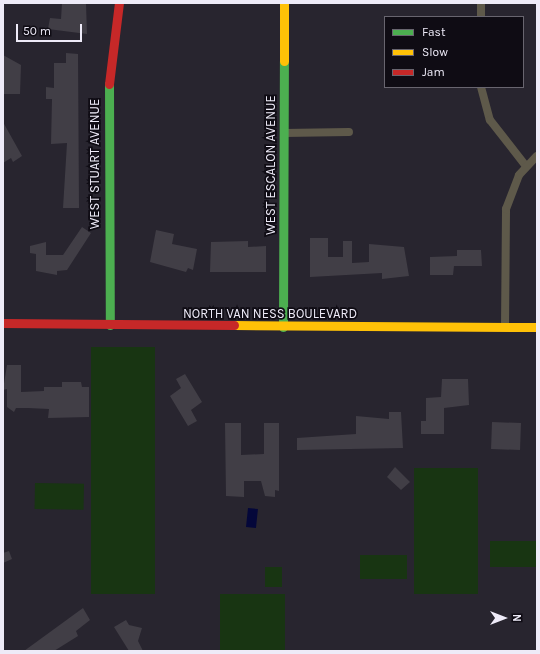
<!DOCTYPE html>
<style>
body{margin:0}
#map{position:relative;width:540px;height:654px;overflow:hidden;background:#28252f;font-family:Karla,sans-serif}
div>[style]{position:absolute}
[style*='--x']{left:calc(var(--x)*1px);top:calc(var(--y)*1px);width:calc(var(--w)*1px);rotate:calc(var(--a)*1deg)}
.green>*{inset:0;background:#183512;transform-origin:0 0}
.water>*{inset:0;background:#04073a;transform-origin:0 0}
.building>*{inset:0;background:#413e46;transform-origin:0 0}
.street>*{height:8px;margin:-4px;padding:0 4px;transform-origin:4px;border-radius:4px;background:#5e594a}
.fast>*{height:9px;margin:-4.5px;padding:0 4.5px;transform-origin:4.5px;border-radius:4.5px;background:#4caf50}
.slow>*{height:9px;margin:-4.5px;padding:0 4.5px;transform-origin:4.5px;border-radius:4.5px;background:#ffc107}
.jam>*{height:9px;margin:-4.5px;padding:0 4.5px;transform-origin:4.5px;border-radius:4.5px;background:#c62828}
span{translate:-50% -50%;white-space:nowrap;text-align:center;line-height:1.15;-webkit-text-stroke:3.5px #0f0c14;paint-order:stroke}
.street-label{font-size:13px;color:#eeebf8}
.frame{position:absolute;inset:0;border:4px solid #eeebf8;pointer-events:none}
.legend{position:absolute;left:384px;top:16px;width:140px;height:72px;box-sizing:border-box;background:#0f0c14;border:1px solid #68656f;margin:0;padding:5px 7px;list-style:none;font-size:12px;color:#eeebf8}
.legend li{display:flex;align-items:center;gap:8px;height:20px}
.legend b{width:20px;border:1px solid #68656f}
.north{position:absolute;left:484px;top:598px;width:40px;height:40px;-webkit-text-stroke:3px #0f0c14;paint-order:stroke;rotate:90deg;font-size:11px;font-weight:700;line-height:16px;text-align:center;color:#eeebf8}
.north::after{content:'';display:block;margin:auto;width:14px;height:18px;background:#eeebf8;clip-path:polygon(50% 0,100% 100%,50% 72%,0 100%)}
.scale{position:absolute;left:16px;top:24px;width:66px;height:18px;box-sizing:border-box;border:2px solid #eeebf8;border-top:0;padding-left:5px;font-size:12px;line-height:14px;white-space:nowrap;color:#eeebf8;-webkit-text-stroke:3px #0f0c14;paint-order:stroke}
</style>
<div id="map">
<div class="green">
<i style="left:91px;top:347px;width:64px;height:247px"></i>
<i style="left:414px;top:468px;width:64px;height:126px"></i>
<i style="left:35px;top:483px;width:49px;height:26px;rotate:1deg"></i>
<i style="left:490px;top:541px;width:47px;height:26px"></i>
<i style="left:360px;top:555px;width:47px;height:24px"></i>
<i style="left:265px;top:567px;width:17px;height:20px"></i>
<i style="left:220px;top:594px;width:65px;height:57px"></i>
</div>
<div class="water">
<i style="left:248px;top:508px;width:10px;height:19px;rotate:6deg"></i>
</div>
<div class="building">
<i style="clip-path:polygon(62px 3px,86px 3px,87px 34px,48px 29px,50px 18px,61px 19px)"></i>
<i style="clip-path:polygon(66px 53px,78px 54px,79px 208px,63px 208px,67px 143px,51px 144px,52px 99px,46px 99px,46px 87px,54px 88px,54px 63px,66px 63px)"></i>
<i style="clip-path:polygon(3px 55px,21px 65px,20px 94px,3px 94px)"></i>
<i style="clip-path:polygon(3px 122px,22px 156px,13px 162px,11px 158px,3px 163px)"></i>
<i style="clip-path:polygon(82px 227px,91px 233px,67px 270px,57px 271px,57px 275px,36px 271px,36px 254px,30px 253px,30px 246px,46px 242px,46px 255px,63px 255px)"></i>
<i style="clip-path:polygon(156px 230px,174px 234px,172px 244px,197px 249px,193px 270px,188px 268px,186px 272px,150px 262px)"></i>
<i style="clip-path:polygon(310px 238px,328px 238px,328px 257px,343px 257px,343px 241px,352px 241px,352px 263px,369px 262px,369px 244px,404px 247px,409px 276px,382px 279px,382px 273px,310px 277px)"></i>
<i style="clip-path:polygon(248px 241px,248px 247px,266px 246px,266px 272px,210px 272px,211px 242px)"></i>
<i style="clip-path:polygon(457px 250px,481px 250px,482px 266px,454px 266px,453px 275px,430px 275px,430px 257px,457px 256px)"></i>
<i style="clip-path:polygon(7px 365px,21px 365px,21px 392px,44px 391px,44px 387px,62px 387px,62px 382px,81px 382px,82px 387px,89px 387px,89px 417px,48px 418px,49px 409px,28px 408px,16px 408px,14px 412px,7px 407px,7px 389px,3px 390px)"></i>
<i style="clip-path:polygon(185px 374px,202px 402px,191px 410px,197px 421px,188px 426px,170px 396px,181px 388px,176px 379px)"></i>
<i style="clip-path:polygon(442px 379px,468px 379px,469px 405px,444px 408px,444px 434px,421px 434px,421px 421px,426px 421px,426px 398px,441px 397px)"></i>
<i style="clip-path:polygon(389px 412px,401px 412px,403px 448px,297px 450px,297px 438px,356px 434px,356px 416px,389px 419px)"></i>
<i style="left:492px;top:422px;width:29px;height:27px;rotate:2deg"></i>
<i style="clip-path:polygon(225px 423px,241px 423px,241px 455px,264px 454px,264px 423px,279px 423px,279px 491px,275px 490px,275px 497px,265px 496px,261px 481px,244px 481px,244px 497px,226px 496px)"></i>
<i style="clip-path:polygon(395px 467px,410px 482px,401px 490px,387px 477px)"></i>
<i style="clip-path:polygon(9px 551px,12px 559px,3px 563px,3px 553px)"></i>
<i style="clip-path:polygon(83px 608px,90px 620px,76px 631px,78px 636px,54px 651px,24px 651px)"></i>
<i style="clip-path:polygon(126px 620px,129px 625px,142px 628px,138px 641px,143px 651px,129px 651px,114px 627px)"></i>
</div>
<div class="street">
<i style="--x:481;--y:3;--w:14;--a:90"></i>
<i style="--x:481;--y:87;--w:34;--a:75"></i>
<i style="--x:490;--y:120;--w:58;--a:52"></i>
<i style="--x:284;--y:133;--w:65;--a:-0.9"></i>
<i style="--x:505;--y:327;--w:118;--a:-89.5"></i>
<i style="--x:506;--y:209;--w:36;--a:-69"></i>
<i style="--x:519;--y:175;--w:26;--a:-47"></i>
</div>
<div class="fast">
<i style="--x:109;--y:84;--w:241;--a:89.8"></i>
<i style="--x:283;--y:327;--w:266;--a:-89.8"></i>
</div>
<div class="slow">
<i style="--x:284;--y:61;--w:58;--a:-90"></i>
<i style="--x:234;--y:325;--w:303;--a:0.4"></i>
</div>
<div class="jam">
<i style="--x:109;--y:84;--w:82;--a:-83"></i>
<i style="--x:3;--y:323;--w:231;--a:0.5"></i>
</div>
<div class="street-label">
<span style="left:95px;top:164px;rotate:-90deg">WEST STUART AVENUE</span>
<span style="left:271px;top:165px;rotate:-90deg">WEST ESCALON AVENUE</span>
<span style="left:270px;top:314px">NORTH VAN NESS BOULEVARD</span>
</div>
<div class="frame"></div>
<ul class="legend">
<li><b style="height:5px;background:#4caf50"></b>Fast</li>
<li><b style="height:5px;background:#ffc107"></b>Slow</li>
<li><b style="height:5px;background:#c62828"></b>Jam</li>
</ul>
<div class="north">N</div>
<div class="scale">50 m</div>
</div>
